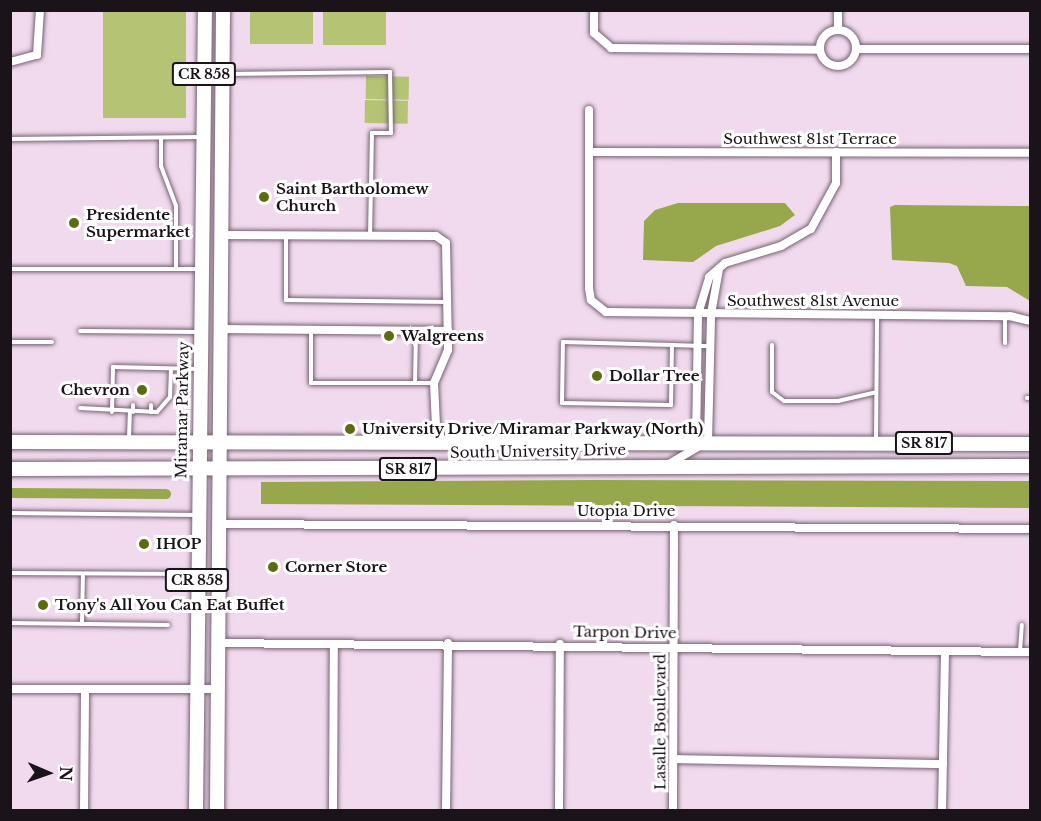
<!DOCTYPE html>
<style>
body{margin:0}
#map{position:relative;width:1041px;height:821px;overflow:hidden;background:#f1daed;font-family:"Libre Baskerville",serif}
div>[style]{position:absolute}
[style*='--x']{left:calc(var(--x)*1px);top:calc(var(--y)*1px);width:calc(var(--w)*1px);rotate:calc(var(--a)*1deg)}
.green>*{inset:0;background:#b4c474;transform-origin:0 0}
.water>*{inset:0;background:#97a74b}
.canal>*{height:10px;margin:-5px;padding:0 5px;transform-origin:5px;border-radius:5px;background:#97a74b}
.roads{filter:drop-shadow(0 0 2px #766273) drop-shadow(0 0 2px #766273)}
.service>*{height:4px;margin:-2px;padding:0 2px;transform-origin:2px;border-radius:2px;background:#fff}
.minor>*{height:8px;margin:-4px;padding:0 4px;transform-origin:4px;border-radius:4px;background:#fff}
.minor>.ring{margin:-4px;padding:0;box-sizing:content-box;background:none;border:8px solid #fff;border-radius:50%}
.primary>*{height:14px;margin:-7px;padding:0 7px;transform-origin:7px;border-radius:7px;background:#fff}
.dots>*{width:16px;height:16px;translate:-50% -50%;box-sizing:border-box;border:3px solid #fff;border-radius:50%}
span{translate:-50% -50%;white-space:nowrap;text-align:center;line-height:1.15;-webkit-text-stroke:6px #fff;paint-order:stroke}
.shield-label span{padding:2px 4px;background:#fff;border:2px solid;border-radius:4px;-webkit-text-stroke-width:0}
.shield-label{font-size:14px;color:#1b131a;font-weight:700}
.street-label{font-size:15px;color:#1b131a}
.poi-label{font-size:15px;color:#1b131a;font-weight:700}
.left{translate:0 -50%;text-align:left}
.right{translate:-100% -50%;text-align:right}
.frame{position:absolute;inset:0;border:12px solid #1b131a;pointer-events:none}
.north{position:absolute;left:18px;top:743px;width:60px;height:60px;-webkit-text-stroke:4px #fff;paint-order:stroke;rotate:92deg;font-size:16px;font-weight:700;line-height:24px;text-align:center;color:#1b131a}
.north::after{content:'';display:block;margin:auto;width:21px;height:27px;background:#1b131a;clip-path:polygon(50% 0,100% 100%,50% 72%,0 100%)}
</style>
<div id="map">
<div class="green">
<i style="left:103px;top:11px;width:83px;height:107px"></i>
<i style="left:250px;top:11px;width:63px;height:33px"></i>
<i style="left:323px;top:11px;width:63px;height:34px"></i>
<i style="left:366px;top:76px;width:43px;height:23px;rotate:1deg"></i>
<i style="left:365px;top:100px;width:43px;height:23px;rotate:1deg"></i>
</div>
<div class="water">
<i style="clip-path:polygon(678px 203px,785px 203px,795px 215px,780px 226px,716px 246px,693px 262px,643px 260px,644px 221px,655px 210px)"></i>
<i style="clip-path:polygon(1030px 206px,1030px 301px,1007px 287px,966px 286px,957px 266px,949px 263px,892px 260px,890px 207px,895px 205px)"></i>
<i style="clip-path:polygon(596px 480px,1030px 481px,1030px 508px,261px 504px,261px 482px)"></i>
</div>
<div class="canal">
<i style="--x:10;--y:493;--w:156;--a:0.4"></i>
</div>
<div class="roads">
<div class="service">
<i style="--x:226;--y:74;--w:164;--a:-0.7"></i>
<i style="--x:390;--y:72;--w:61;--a:89.1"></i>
<i style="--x:391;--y:133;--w:19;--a:180"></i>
<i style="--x:372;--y:133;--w:102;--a:91.1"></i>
<i style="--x:161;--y:138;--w:28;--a:90"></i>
<i style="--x:161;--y:166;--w:43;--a:69.4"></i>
<i style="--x:176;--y:206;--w:63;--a:90"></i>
<i style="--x:10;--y:139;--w:189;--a:-0.6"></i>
<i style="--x:286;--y:237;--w:63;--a:90"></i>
<i style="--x:286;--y:300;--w:161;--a:0.7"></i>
<i style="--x:10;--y:269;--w:190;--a:0"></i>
<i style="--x:311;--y:330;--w:53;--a:90"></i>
<i style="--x:311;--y:383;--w:122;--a:0"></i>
<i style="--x:80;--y:331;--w:119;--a:0.5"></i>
<i style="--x:10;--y:342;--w:42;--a:0"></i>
<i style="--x:1005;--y:343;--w:27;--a:-90"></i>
<i style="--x:672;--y:345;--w:60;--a:91"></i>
<i style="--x:671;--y:405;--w:109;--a:-178.9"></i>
<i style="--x:562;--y:403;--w:61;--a:-89.1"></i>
<i style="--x:563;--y:342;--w:109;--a:1.6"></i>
<i style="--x:672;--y:345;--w:38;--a:2"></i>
<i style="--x:772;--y:345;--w:47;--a:90"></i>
<i style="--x:772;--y:392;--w:15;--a:37"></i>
<i style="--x:784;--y:401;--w:54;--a:0"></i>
<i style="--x:838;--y:401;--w:39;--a:-13"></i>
<i style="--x:415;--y:383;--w:53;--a:-88.9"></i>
<i style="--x:1027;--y:398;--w:3;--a:0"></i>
<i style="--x:151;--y:405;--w:7;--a:90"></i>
<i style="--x:80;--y:408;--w:77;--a:3"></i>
<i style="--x:157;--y:412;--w:20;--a:-49"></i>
<i style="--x:170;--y:397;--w:28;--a:-88"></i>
<i style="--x:112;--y:412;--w:45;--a:-88.7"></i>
<i style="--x:113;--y:367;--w:86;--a:1.3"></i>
<i style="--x:133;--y:412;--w:7;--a:-90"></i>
<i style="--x:129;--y:438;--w:26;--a:-88"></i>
<i style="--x:876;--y:440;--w:124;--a:-89.5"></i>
<i style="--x:10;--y:513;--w:187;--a:0.6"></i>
<i style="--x:10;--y:573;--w:186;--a:0.3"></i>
<i style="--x:222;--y:605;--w:29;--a:2"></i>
<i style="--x:10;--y:623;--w:158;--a:0.7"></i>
<i style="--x:82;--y:624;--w:50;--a:-88.9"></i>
<i style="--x:1020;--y:651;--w:26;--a:-86"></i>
</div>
<div class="minor">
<i style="--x:594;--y:10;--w:23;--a:90"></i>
<i style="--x:594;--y:33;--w:23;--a:41"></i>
<i style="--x:611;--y:48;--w:209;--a:0.5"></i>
<i style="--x:838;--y:10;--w:20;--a:90"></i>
<i class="ring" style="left:820px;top:30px;width:28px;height:28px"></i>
<i style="--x:856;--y:49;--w:174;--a:0"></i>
<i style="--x:10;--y:62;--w:28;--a:-15"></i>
<i style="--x:37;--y:55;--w:45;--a:-86.2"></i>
<i style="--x:589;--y:110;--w:178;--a:90"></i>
<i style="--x:589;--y:288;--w:12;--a:81"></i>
<i style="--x:591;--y:300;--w:19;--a:39"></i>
<i style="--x:606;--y:312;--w:404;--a:0.6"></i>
<i style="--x:1010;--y:316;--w:21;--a:14"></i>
<i style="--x:590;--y:152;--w:440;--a:0.1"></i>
<i style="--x:222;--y:235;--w:214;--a:0.3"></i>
<i style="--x:436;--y:236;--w:12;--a:35"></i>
<i style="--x:446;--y:243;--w:107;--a:88.9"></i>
<i style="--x:448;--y:350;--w:36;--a:113"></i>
<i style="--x:434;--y:383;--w:42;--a:87.3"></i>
<i style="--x:436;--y:425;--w:19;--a:69"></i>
<i style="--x:221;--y:329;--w:227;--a:0.5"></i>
<i style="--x:696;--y:442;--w:128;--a:-89.1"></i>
<i style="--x:698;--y:314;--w:39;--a:-73"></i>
<i style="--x:709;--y:277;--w:21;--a:-41"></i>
<i style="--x:725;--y:263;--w:59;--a:-16.9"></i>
<i style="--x:781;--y:246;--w:34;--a:-30"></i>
<i style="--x:811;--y:229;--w:52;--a:-61.5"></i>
<i style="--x:836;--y:183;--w:31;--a:-90"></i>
<i style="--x:669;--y:464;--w:45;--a:-30.5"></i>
<i style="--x:708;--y:441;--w:127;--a:-88.6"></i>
<i style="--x:711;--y:314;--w:46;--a:-79.9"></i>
<i style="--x:221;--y:524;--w:809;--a:0.35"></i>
<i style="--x:219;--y:643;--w:811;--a:0.64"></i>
<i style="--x:10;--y:689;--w:209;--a:0"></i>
<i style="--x:674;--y:759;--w:269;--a:1.1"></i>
<i style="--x:84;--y:810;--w:121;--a:-89.5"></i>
<i style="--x:333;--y:810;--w:166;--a:-89.7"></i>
<i style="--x:446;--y:810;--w:167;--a:-89.3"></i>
<i style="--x:559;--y:810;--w:166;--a:-89.7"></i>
<i style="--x:673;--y:810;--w:285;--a:-89.8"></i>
<i style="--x:942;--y:810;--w:158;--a:-88.9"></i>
</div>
<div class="primary">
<i style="--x:10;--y:442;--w:1020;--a:0.11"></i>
<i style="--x:10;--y:469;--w:1020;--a:-0.17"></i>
<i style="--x:196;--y:810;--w:800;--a:-89.36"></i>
<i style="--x:217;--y:810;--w:800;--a:-89.57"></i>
</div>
</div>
<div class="dots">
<i style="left:264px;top:197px;background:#5e6a12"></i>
<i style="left:74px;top:223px;background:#5e6a12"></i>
<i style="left:389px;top:336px;background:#5e6a12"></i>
<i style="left:597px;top:376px;background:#5e6a12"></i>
<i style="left:142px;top:390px;background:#5e6a12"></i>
<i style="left:350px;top:429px;background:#5e6a12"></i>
<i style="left:144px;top:544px;background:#5e6a12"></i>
<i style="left:273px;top:567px;background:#5e6a12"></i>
<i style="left:43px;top:605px;background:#5e6a12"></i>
</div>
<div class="shield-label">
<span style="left:204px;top:74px">CR 858</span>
<span style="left:924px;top:443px">SR 817</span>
<span style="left:408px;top:469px">SR 817</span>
<span style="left:197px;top:580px">CR 858</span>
</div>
<div class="street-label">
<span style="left:810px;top:139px">Southwest 81st Terrace</span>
<span style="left:813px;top:301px">Southwest 81st Avenue</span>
<span style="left:182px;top:410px;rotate:-89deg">Miramar Parkway</span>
<span style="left:538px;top:451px;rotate:-1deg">South University Drive</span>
<span style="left:626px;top:511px">Utopia Drive</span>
<span style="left:625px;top:632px;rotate:1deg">Tarpon Drive</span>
<span style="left:660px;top:722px;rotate:-90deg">Lasalle Boulevard</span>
</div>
<div class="poi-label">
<span class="left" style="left:276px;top:197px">Saint Bartholomew<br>Church</span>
<span class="left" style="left:86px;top:223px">Presidente<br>Supermarket</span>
<span class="left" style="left:401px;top:336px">Walgreens</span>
<span class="left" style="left:609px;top:376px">Dollar Tree</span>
<span class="right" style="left:130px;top:390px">Chevron</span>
<span class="left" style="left:362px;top:429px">University Drive/Miramar Parkway (North)</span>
<span class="left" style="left:156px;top:544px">IHOP</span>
<span class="left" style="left:285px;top:567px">Corner Store</span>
<span class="left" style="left:55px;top:605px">Tony's All You Can Eat Buffet</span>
</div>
<div class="frame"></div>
<div class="north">N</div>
</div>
